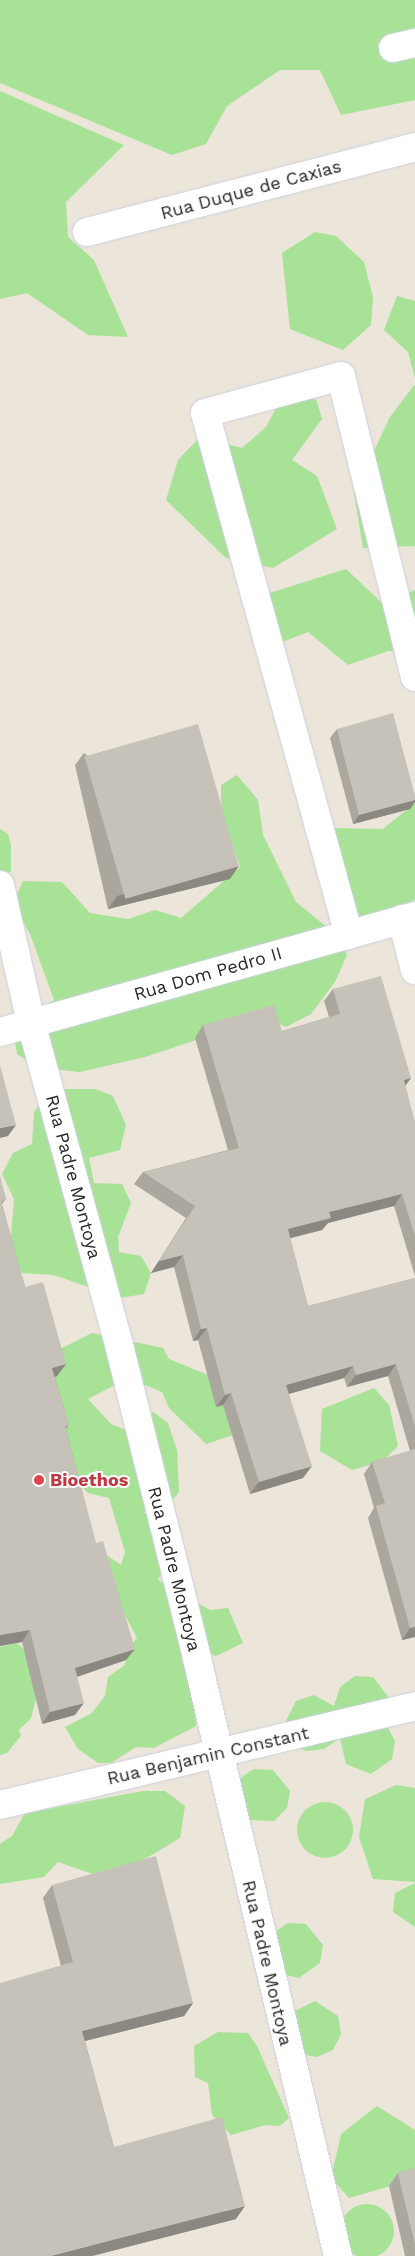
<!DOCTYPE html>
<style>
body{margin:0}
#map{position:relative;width:415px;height:2256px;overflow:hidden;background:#ebe5da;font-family:"Work Sans",sans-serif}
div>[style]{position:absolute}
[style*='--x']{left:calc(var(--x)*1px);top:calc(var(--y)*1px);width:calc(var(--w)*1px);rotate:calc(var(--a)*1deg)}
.green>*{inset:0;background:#a7e296}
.round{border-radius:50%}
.roads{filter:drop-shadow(0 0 1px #cfd0e1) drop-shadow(0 0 1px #cfd0e1)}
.street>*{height:28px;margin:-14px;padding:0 14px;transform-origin:14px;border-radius:14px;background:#fff}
.wall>*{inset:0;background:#aaa79f}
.shaded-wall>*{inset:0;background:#8b8882}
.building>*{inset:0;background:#c6c2b9;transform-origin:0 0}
.dots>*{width:14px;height:14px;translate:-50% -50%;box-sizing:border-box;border:2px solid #fff;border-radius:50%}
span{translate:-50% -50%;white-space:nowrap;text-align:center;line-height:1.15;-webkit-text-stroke:4px #fff;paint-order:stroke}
.street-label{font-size:18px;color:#282828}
.health-label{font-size:18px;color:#be3a42;font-weight:700}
.left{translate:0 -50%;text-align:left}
</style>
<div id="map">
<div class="green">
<i style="clip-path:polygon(0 0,415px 0,415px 100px,341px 115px,320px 70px,280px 70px,227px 106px,206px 144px,172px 155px,0 83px)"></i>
<i style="clip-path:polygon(0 91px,124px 145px,66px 202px,68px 237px,94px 260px,128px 337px,88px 335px,27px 293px,0 299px)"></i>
<i style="clip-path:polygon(315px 232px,336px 236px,364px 262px,373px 297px,371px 325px,343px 350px,290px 329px,282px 253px)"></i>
<i style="clip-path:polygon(397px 296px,415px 301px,415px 378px,408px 352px,384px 330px)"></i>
<i style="clip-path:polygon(415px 384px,415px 546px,363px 548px,354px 493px,390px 417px)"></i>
<i style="clip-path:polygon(282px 397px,316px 399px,322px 419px,292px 460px,317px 476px,337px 529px,273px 568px,226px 558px,166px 500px,178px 460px,200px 437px,242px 448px,266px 427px)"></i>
<i style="clip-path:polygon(346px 569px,382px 603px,415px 590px,415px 652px,388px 651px,348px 665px,308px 632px,280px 643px,263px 595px)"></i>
<i style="clip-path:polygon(237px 775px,258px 800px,263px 835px,296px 902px,339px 937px,347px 955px,335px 982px,311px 1014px,286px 1027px,265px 1017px,145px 1057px,80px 1072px,39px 1068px,17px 1054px,13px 1028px,54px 1000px,30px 934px,13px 904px,23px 881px,62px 882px,90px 913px,128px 919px,155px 910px,181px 918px,240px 867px,221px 811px,221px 785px)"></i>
<i style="clip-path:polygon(415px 803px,415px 899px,386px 923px,342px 918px,329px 828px,383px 829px)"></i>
<i style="clip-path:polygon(0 829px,8px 834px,11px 845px,11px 871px,0 882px)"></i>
<i style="clip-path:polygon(52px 1089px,95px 1089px,113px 1096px,126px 1125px,120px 1150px,89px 1158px,94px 1183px,122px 1184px,131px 1203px,118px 1237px,119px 1252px,141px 1256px,151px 1273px,144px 1294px,120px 1298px,54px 1275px,22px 1273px,10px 1248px,14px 1199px,2px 1174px,13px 1153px,32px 1144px,34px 1112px)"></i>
<i style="clip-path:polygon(92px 1333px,163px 1348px,169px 1359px,208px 1375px,230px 1395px,236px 1434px,206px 1444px,169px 1408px,162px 1392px,148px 1386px,119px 1383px,88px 1399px,111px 1424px,126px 1430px,153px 1412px,168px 1423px,177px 1450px,179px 1492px,164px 1510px,141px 1512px,150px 1514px,165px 1568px,158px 1580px,210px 1610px,228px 1608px,243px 1643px,216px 1656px,203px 1652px,195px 1686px,196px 1726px,154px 1748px,136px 1747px,111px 1763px,98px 1763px,78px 1749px,65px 1727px,92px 1713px,105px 1696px,108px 1677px,125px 1665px,129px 1647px,137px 1638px,118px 1602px,105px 1554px,121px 1565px,125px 1552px,109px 1498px,88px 1493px,66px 1471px,48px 1393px,56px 1351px)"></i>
<i style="clip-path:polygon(374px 1388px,389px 1405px,398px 1446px,383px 1461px,352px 1470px,320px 1451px,322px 1409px)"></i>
<i style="clip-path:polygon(17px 1643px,27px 1652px,36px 1699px,31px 1718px,19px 1730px,21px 1736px,7px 1753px,0 1755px,0 1647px)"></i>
<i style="clip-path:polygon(355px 1676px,373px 1677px,390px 1699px,386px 1724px,395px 1741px,392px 1759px,371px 1774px,346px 1764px,340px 1738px,324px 1749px,306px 1751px,298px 1747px,284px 1725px,296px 1701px,314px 1695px,334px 1706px,340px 1687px)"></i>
<i style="clip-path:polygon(254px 1769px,273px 1770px,290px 1791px,287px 1808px,274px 1821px,248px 1820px,239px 1779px)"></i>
<i style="clip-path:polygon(396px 1785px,415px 1788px,415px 1882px,373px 1879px,359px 1837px,365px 1799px)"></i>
<i style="clip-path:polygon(143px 1791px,165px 1791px,185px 1806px,180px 1838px,110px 1880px,58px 1862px,44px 1877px,0 1884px,0 1844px,12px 1836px,25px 1813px)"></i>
<i class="round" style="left:297px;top:1802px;width:56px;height:56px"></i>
<i style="clip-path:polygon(415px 1883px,415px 1927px,393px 1912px,395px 1893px)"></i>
<i style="clip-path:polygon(288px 1923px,306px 1924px,323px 1945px,320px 1963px,299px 1978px,281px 1974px,273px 1933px)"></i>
<i style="clip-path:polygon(315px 2001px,338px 2016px,341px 2034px,333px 2050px,317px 2057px,299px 2054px,291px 2013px)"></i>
<i style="clip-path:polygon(218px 2032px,248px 2033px,257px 2046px,289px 2118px,280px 2126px,265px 2125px,231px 2135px,212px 2115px,208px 2083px,195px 2077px,194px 2046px)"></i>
<i style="clip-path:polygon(377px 2106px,415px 2130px,415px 2179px,349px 2198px,331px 2178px,341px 2134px)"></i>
<i class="round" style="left:340px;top:2204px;width:54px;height:54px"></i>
</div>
<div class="roads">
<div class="street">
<i style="--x:393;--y:48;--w:23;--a:-13"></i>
<i style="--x:87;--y:232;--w:339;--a:-14.5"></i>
<i style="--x:0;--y:885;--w:141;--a:77.3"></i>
<i style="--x:31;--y:1023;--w:334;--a:74.7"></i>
<i style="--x:119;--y:1345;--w:324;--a:76"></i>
<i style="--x:197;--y:1659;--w:613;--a:76.71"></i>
<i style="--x:402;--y:919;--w:53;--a:75.7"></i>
<i style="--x:349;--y:935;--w:541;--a:-105.42"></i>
<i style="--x:205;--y:413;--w:141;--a:-15.2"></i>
<i style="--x:341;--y:376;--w:310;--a:76.2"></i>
<i style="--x:0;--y:1032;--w:431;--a:-15.6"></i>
<i style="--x:0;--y:1805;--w:427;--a:-13.4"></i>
</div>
</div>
<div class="wall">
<i style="clip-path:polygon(337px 729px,415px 796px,415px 802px,410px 809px,353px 824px,330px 738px)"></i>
<i style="clip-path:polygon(84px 753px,230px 879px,108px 909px,75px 765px)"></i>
<i style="clip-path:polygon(333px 989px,411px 1078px,405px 1086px,415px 1123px,415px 1276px,394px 1206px,328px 1223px,322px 1230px,290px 1238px,308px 1306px,415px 1278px,415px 1637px,402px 1640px,368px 1518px,374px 1508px,364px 1474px,372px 1462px,410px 1451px,388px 1376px,347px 1387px,344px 1378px,289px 1394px,303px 1478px,250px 1494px,223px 1405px,216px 1407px,198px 1340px,193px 1341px,174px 1267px,151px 1273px,186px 1218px,134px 1184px,143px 1172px,228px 1150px,195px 1038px,203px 1025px,282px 1031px,329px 1017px,324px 1001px)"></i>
<i style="clip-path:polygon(0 1177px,6px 1199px,2px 1204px,25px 1287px,66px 1364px,57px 1376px,55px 1377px,69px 1425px,66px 1429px,126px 1660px,77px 1677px,75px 1715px,42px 1724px,22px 1642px,0 1646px)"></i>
<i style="clip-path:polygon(52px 1885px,193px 2003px,184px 2016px,85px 2041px,114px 2147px,236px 2219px,92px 2256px,61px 1966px,43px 1898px)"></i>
<i style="clip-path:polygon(415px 2168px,415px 2256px,405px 2256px,389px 2186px,398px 2173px)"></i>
</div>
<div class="shaded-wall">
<i style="clip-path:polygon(415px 800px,415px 802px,410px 809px,353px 824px,359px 815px)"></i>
<i style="clip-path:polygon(239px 866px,230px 879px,108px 909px,117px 896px)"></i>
<i style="clip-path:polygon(411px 1078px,402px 1090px,404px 1080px)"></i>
<i style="clip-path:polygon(16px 1125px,8px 1136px,0 1138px,0 1128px)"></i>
<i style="clip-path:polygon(402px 1194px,394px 1206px,328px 1223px,322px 1230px,279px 1241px,288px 1229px,329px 1212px)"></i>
<i style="clip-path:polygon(183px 1255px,174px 1267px,151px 1273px,159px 1261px)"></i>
<i style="clip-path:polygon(207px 1328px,198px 1340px,193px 1341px,201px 1329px)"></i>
<i style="clip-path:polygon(66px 1364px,57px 1376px,44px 1380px,52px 1368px)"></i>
<i style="clip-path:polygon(396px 1364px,388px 1376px,347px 1387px,356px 1375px)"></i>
<i style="clip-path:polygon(353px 1366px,344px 1378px,278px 1397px,286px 1385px)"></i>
<i style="clip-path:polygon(231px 1393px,223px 1405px,216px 1407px,225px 1395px)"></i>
<i style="clip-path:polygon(312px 1466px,303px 1478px,250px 1494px,259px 1482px)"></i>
<i style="clip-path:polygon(415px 1627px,415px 1637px,402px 1640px,410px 1628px)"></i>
<i style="clip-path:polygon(30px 1630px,22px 1642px,0 1646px,0 1635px)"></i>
<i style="clip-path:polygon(135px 1649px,126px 1660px,67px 1680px,75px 1668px)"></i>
<i style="clip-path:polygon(84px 1703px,75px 1715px,42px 1724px,50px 1712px)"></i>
<i style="clip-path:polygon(193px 2003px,184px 2016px,73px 2044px,82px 2031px)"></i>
<i style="clip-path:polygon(245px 2206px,236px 2219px,92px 2256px,50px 2256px)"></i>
</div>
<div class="building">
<i style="clip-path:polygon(393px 713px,415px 796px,415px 800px,359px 815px,337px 729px)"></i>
<i style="left:198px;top:724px;width:148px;height:118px;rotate:74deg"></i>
<i style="clip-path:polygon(381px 976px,411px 1078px,404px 1080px,415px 1123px,415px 1236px,402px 1194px,329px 1212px,331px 1218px,288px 1229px,308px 1306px,415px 1278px,415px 1426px,396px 1364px,356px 1375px,353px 1366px,286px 1385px,312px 1466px,259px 1482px,231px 1393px,225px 1395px,207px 1328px,201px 1329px,183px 1255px,159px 1261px,195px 1206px,143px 1172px,239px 1148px,203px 1025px,274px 1005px,282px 1031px,340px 1014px,333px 989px)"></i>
<i style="clip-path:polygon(0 1065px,16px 1125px,0 1128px)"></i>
<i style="clip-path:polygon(0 1177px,6px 1199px,1px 1202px,25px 1287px,43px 1282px,66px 1364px,52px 1368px,69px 1425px,65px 1426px,96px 1543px,103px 1541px,135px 1649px,75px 1668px,84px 1703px,50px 1712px,30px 1630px,0 1635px)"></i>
<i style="clip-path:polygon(415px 1449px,415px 1627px,410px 1628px,376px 1506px,385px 1503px,372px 1462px)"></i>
<i style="clip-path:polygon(156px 1856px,193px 2003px,82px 2031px,114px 2147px,222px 2117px,245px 2206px,50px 2256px,0 2256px,0 1983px,73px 1962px,52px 1885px)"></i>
<i style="clip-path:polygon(415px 2168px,415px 2245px,398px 2173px)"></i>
</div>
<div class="dots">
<i style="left:39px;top:1480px;background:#e0444e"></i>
</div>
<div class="street-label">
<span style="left:251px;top:190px;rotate:-15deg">Rua Duque de Caxias</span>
<span style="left:208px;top:974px;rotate:-16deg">Rua Dom Pedro II</span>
<span style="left:73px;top:1177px;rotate:75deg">Rua Padre Montoya</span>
<span style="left:174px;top:1569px;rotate:76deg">Rua Padre Montoya</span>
<span style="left:208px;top:1756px;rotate:-13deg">Rua Benjamin Constant</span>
<span style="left:267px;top:1963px;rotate:77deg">Rua Padre Montoya</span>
</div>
<div class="health-label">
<span class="left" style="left:50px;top:1480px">Bioethos</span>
</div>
</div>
